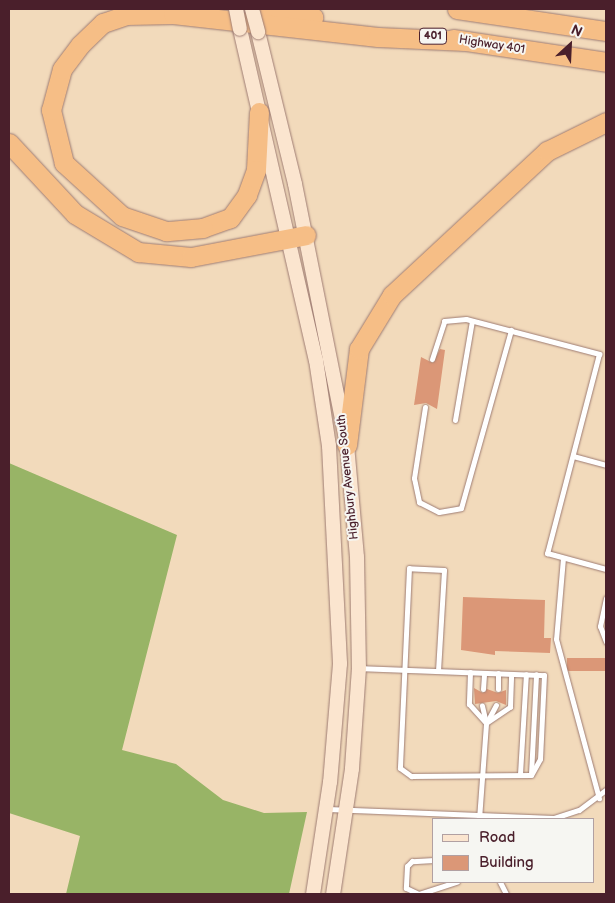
<!DOCTYPE html>
<style>
body{margin:0}
#map{position:relative;width:615px;height:903px;overflow:hidden;background:#f2dabb;font-family:"Balsamiq Sans",sans-serif}
div>[style]{position:absolute}
[style*='--x']{left:calc(var(--x)*1px);top:calc(var(--y)*1px);width:calc(var(--w)*1px);rotate:calc(var(--a)*1deg)}
.forest>*{inset:0;background:#98b466}
.building>*{inset:0;background:#db9777;transform-origin:0 0}
.roads{filter:drop-shadow(0 0 1px #9e7c73) drop-shadow(0 0 1px #9e7c73)}
.lane>*{height:5px;margin:-2.5px;padding:0 2.5px;transform-origin:2.5px;border-radius:2.5px;background:#fff}
.secondary>*{height:14px;margin:-7px;padding:0 7px;transform-origin:7px;border-radius:7px;background:#fbe5cf}
.highway>*{height:19px;margin:-9.5px;padding:0 9.5px;transform-origin:9.5px;border-radius:9.5px;background:#f6be86}
.bridges{filter:drop-shadow(0 0 1px #9e7c73) drop-shadow(0 0 1px #9e7c73)}
.secondary-bridge>*{height:14px;margin:-7px;padding:0 7px;transform-origin:7px;border-radius:7px;background:#fbe5cf}
span{translate:-50% -50%;white-space:nowrap;text-align:center;line-height:1.15;-webkit-text-stroke:4px #f6f6f2;paint-order:stroke}
.shield-label span{padding:1px 4px;background:#f6f6f2;border:1px solid;border-radius:4px;-webkit-text-stroke-width:0}
.shield-label{font-size:11px;color:#4a1f2b;font-weight:700}
.street-label{font-size:12px;color:#4a1f2b}
.frame{position:absolute;inset:0;border:10px solid #4a1f2b;pointer-events:none}
.legend{position:absolute;left:432px;top:818px;width:162px;height:65px;box-sizing:border-box;background:#f6f6f2;border:1px solid #b1a0a2;margin:0;padding:6px 9px;list-style:none;font-size:15px;color:#4a1f2b}
.legend li{display:flex;align-items:center;gap:10px;height:25px}
.legend b{width:25px;border:1px solid #b1a0a2}
.north{position:absolute;left:545px;top:20px;width:50px;height:50px;-webkit-text-stroke:4px #f6f6f2;paint-order:stroke;rotate:25deg;font-size:14px;font-weight:700;line-height:20px;text-align:center;color:#4a1f2b}
.north::after{content:'';display:block;margin:auto;width:18px;height:22px;background:#4a1f2b;clip-path:polygon(50% 0,100% 100%,50% 72%,0 100%)}
</style>
<div id="map">
<div class="forest">
<i style="clip-path:polygon(9px 463px,177px 535px,122px 750px,176px 764px,223px 800px,264px 813px,307px 812px,289px 894px,66px 894px,80px 836px,9px 813px)"></i>
</div>
<div class="building">
<i style="clip-path:polygon(440px 349px,445px 350px,437px 409px,426px 403px,414px 405px,421px 357px,433px 363px)"></i>
<i style="clip-path:polygon(463px 597px,545px 600px,544px 638px,551px 638px,550px 653px,495px 651px,495px 655px,461px 650px)"></i>
<i style="left:606px;top:658px;width:13px;height:39px;rotate:90deg"></i>
<i style="clip-path:polygon(474px 688px,483px 693px,487px 689px,498px 693px,506px 690px,506px 705px,496px 701px,475px 704px)"></i>
</div>
<div class="roads">
<div class="lane">
<i style="--x:432;--y:359;--w:40;--a:-72"></i>
<i style="--x:444;--y:321;--w:22;--a:-5"></i>
<i style="--x:466;--y:319;--w:138;--a:14.7"></i>
<i style="--x:599;--y:354;--w:206;--a:104.6"></i>
<i style="--x:547;--y:553;--w:61;--a:15.2"></i>
<i style="--x:425;--y:407;--w:72;--a:98.8"></i>
<i style="--x:414;--y:478;--w:25;--a:78"></i>
<i style="--x:419;--y:502;--w:22;--a:27"></i>
<i style="--x:439;--y:512;--w:22;--a:-10"></i>
<i style="--x:461;--y:508;--w:185;--a:-74.3"></i>
<i style="--x:455;--y:420;--w:100;--a:-80.3"></i>
<i style="--x:573;--y:456;--w:34;--a:15"></i>
<i style="--x:563;--y:558;--w:81;--a:94.9"></i>
<i style="--x:556;--y:639;--w:165;--a:74.9"></i>
<i style="--x:606;--y:598;--w:29;--a:102"></i>
<i style="--x:600;--y:626;--w:17;--a:69"></i>
<i style="--x:359;--y:668;--w:185;--a:2.2"></i>
<i style="--x:544;--y:675;--w:84;--a:92.7"></i>
<i style="--x:540;--y:759;--w:18;--a:119"></i>
<i style="--x:438;--y:671;--w:101;--a:-86.6"></i>
<i style="--x:444;--y:570;--w:35;--a:-177"></i>
<i style="--x:409;--y:568;--w:200;--a:92.6"></i>
<i style="--x:400;--y:768;--w:14;--a:36"></i>
<i style="--x:411;--y:776;--w:120;--a:-0.5"></i>
<i style="--x:470;--y:672;--w:32;--a:92"></i>
<i style="--x:469;--y:704;--w:25;--a:48"></i>
<i style="--x:483;--y:689;--w:16;--a:-86"></i>
<i style="--x:498;--y:689;--w:16;--a:-90"></i>
<i style="--x:488;--y:720;--w:17;--a:-62"></i>
<i style="--x:486;--y:723;--w:29;--a:-34"></i>
<i style="--x:510;--y:707;--w:33;--a:-88"></i>
<i style="--x:520;--y:774;--w:100;--a:-86.6"></i>
<i style="--x:531;--y:774;--w:100;--a:-87.1"></i>
<i style="--x:328;--y:809;--w:226;--a:2.3"></i>
<i style="--x:554;--y:818;--w:26;--a:-18"></i>
<i style="--x:579;--y:810;--w:34;--a:-37"></i>
<i style="--x:479;--y:819;--w:96;--a:-85.8"></i>
<i style="--x:486;--y:723;--w:18;--a:-103"></i>
<i style="--x:434;--y:860;--w:22;--a:177"></i>
<i style="--x:412;--y:861;--w:7;--a:135"></i>
<i style="--x:407;--y:866;--w:22;--a:93"></i>
<i style="--x:406;--y:888;--w:14;--a:25"></i>
<i style="--x:419;--y:894;--w:40;--a:-18"></i>
<i style="--x:500;--y:882;--w:13;--a:63"></i>
</div>
<div class="secondary">
<i style="--x:240;--y:29;--w:340;--a:77.1"></i>
<i style="--x:316;--y:360;--w:87;--a:81.4"></i>
<i style="--x:329;--y:446;--w:218;--a:87.1"></i>
<i style="--x:340;--y:664;--w:118;--a:94.8"></i>
<i style="--x:330;--y:782;--w:113;--a:98.6"></i>
<i style="--x:258;--y:32;--w:156;--a:76.3"></i>
<i style="--x:295;--y:184;--w:266;--a:78.7"></i>
<i style="--x:347;--y:445;--w:112;--a:84.9"></i>
<i style="--x:357;--y:557;--w:111;--a:89"></i>
<i style="--x:359;--y:668;--w:101;--a:94"></i>
<i style="--x:352;--y:769;--w:126;--a:98.6"></i>
</div>
<div class="highway">
<i style="--x:260;--y:9;--w:54;--a:8.6"></i>
<i style="--x:457;--y:9;--w:151;--a:8.4"></i>
<i style="--x:453;--y:39;--w:155;--a:8.5"></i>
<i style="--x:259;--y:112;--w:58;--a:93"></i>
<i style="--x:256;--y:170;--w:27;--a:110"></i>
<i style="--x:247;--y:195;--w:29;--a:126"></i>
<i style="--x:230;--y:218;--w:29;--a:160"></i>
<i style="--x:203;--y:228;--w:37;--a:175"></i>
<i style="--x:166;--y:231;--w:46;--a:-161.2"></i>
<i style="--x:122;--y:216;--w:79;--a:-137.6"></i>
<i style="--x:64;--y:163;--w:55;--a:-103.8"></i>
<i style="--x:51;--y:110;--w:42;--a:-75"></i>
<i style="--x:62;--y:69;--w:30;--a:-53"></i>
<i style="--x:80;--y:45;--w:32;--a:-44"></i>
<i style="--x:103;--y:23;--w:24;--a:-19"></i>
<i style="--x:126;--y:15;--w:47;--a:-1.2"></i>
<i style="--x:173;--y:14;--w:206;--a:6.4"></i>
<i style="--x:378;--y:37;--w:88;--a:2.6"></i>
<i style="--x:9;--y:143;--w:97;--a:47.1"></i>
<i style="--x:75;--y:214;--w:74;--a:31.1"></i>
<i style="--x:138;--y:252;--w:53;--a:5.4"></i>
<i style="--x:191;--y:257;--w:117;--a:-10.8"></i>
<i style="--x:347;--y:445;--w:97;--a:-82.9"></i>
<i style="--x:359;--y:349;--w:63;--a:-58.6"></i>
<i style="--x:392;--y:295;--w:212;--a:-42.9"></i>
<i style="--x:547;--y:151;--w:66;--a:-26.2"></i>
</div>
</div>
<div class="bridges">
<div class="secondary-bridge">
<i style="--x:236;--y:9;--w:20;--a:79"></i>
<i style="--x:252;--y:9;--w:24;--a:75"></i>
</div>
</div>
<div class="shield-label">
<span style="left:433px;top:36px">401</span>
</div>
<div class="street-label">
<span style="left:492px;top:45px;rotate:9deg">Highway 401</span>
<span style="left:348px;top:477px;rotate:-96deg">Highbury Avenue South</span>
</div>
<div class="frame"></div>
<ul class="legend">
<li><b style="height:6px;background:#fbe5cf"></b>Road</li>
<li><b style="height:14px;background:#db9777"></b>Building</li>
</ul>
<div class="north">N</div>
</div>
